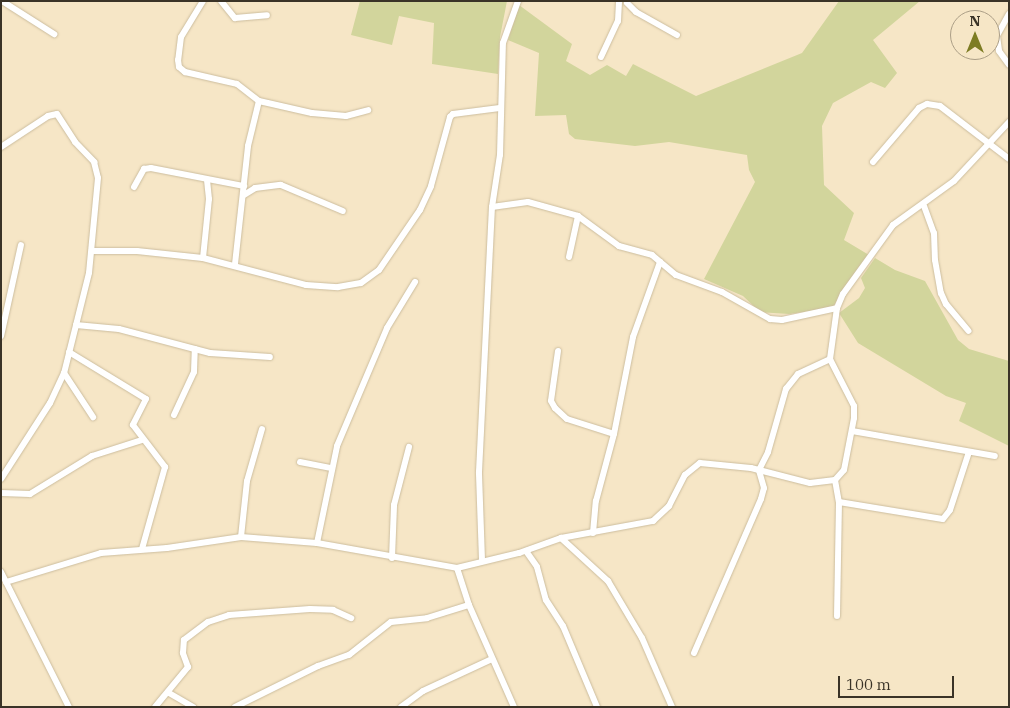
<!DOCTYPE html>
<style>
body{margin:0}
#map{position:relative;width:1010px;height:708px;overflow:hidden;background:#f6e6c6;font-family:"IBM Plex Serif",serif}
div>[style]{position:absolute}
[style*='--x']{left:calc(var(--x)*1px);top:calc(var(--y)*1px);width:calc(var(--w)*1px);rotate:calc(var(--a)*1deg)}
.green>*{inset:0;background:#d2d59c}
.roads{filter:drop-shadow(0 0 1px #ccbd9e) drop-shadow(0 0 1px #ccbd9e)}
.minor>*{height:6px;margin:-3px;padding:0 3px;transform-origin:3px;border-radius:3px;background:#fff}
span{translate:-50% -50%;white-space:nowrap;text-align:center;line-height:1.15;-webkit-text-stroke:4.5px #f6e6c6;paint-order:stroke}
.frame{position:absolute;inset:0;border:2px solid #3a3327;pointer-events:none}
.north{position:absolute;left:950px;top:10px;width:50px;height:50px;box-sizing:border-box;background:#f6e6c6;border:1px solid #ab9e86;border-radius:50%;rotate:0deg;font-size:14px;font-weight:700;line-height:20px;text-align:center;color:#3a3327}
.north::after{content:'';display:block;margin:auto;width:18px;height:22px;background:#7d7c23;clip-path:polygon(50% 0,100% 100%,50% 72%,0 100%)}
.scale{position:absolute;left:838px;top:676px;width:116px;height:22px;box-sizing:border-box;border:2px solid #3a3327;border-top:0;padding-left:6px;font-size:15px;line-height:18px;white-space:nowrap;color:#3a3327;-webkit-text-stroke:4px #f6e6c6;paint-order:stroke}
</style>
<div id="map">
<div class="green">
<i style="clip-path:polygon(360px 1px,507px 1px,500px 37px,498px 74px,432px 64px,434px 23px,399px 16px,392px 45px,351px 35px)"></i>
<i style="clip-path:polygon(839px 1px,920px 1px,873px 40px,897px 73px,885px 88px,871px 82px,833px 103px,822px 126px,824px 185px,854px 213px,844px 240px,869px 255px,832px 308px,789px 314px,760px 312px,743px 296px,704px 279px,755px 182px,749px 170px,747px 155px,669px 142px,635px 146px,575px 139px,569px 134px,566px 115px,535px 116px,539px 53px,508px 40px,519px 5px,572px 44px,566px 61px,590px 75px,607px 65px,626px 76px,633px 64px,696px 96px,802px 53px)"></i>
<i style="clip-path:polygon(875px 258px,895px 270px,925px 281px,958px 340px,969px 349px,1009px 361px,1009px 446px,959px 421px,966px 403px,946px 396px,858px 343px,839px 313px,859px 298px,865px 288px,861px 278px)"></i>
</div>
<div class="roads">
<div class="minor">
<i style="--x:2;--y:1;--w:62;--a:32.4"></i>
<i style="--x:203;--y:1;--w:42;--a:121.4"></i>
<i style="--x:181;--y:37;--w:23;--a:97"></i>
<i style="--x:178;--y:60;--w:7;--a:82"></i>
<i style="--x:179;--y:67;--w:8;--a:40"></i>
<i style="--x:185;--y:72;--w:53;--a:13"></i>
<i style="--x:237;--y:84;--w:28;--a:38"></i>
<i style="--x:259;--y:101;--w:54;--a:12.8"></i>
<i style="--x:312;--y:113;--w:34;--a:5"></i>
<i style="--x:346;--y:116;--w:23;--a:-15"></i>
<i style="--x:221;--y:1;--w:22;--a:51"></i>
<i style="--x:235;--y:18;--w:32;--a:-5"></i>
<i style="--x:627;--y:3;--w:13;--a:45"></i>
<i style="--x:636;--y:12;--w:47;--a:29.3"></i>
<i style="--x:1009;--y:14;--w:25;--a:119"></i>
<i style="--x:997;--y:36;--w:15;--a:82"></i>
<i style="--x:999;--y:51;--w:17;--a:54"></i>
<i style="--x:601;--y:57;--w:40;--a:-65"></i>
<i style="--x:618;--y:21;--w:19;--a:-87"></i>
<i style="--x:1;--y:147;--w:56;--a:-33.4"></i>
<i style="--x:48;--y:116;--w:9;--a:-13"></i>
<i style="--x:57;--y:114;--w:33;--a:57"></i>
<i style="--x:75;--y:142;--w:28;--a:46"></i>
<i style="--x:94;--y:162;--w:16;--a:76"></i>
<i style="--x:98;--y:178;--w:95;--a:95.4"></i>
<i style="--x:89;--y:273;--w:103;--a:104"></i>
<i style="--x:64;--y:373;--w:33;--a:115"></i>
<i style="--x:50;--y:403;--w:90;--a:122.8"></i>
<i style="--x:873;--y:162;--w:71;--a:-49.6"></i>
<i style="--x:919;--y:108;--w:9;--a:-27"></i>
<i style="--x:927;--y:104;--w:13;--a:9"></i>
<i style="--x:940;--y:106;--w:87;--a:37.5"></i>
<i style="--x:134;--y:187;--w:21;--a:-61"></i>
<i style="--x:144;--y:169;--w:7;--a:-8"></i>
<i style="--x:151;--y:168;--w:95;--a:11"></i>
<i style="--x:244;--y:195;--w:13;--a:-32"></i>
<i style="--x:255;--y:188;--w:26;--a:-7"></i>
<i style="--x:281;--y:185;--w:67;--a:22.8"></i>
<i style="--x:924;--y:206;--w:29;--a:70"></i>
<i style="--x:934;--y:233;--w:27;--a:88"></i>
<i style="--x:935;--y:260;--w:34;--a:80"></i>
<i style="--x:941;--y:293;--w:12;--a:66"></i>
<i style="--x:946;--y:304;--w:35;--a:50"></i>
<i style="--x:492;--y:207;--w:53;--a:-81.3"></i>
<i style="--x:500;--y:155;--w:112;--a:-88.5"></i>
<i style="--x:503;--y:43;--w:45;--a:-70.3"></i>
<i style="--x:93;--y:251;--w:44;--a:0"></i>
<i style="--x:137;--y:251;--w:66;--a:6.1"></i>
<i style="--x:203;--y:258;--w:106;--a:14.7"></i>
<i style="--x:306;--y:285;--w:32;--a:4"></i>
<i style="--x:338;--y:287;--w:23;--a:-10"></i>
<i style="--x:361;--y:283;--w:22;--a:-36"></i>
<i style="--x:379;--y:270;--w:73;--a:-55.7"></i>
<i style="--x:420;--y:210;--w:26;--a:-65"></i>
<i style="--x:431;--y:186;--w:72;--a:-74.6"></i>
<i style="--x:450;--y:117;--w:4;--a:-45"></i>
<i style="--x:453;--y:114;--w:47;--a:-7.3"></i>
<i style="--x:569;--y:257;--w:42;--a:-77.6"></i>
<i style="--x:203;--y:258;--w:59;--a:-84.2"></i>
<i style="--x:209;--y:199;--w:18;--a:-96"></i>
<i style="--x:235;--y:264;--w:119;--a:-83.7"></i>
<i style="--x:248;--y:146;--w:46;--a:-76.3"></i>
<i style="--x:76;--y:325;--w:43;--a:5.3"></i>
<i style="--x:119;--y:329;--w:94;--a:14.8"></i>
<i style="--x:210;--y:353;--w:60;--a:3.8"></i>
<i style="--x:1;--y:336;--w:93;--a:-77.6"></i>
<i style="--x:558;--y:351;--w:50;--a:98"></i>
<i style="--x:551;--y:401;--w:8;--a:60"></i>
<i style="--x:555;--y:408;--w:16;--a:43"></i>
<i style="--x:567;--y:419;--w:49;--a:17.7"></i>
<i style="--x:69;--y:352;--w:90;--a:31.4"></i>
<i style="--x:146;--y:399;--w:29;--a:117"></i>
<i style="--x:133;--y:425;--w:53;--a:52.7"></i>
<i style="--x:165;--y:467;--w:85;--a:105.7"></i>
<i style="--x:64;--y:373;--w:53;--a:56.6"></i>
<i style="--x:174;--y:415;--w:47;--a:-65.1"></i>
<i style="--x:194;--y:372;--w:23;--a:-88"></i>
<i style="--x:852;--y:431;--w:145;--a:9.9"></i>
<i style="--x:300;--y:462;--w:32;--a:11"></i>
<i style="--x:835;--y:480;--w:22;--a:80"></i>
<i style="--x:839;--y:502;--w:114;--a:91"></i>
<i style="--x:1;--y:493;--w:29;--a:2"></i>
<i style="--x:30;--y:494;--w:73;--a:-31.5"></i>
<i style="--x:92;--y:456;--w:52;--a:-17.7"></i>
<i style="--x:839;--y:502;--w:105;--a:9.3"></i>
<i style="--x:943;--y:519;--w:11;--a:-52"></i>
<i style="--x:950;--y:510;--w:61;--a:-71.9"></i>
<i style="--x:593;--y:533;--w:32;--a:-85"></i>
<i style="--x:596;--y:501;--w:69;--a:-75"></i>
<i style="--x:614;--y:434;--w:99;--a:-78.9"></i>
<i style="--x:633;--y:337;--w:80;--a:-70.2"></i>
<i style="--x:241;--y:537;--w:56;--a:-83.9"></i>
<i style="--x:247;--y:481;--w:54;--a:-73.9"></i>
<i style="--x:561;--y:538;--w:64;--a:42.5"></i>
<i style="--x:608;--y:581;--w:66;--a:59.2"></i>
<i style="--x:642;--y:638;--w:75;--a:66.5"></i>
<i style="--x:317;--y:543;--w:99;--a:-78.3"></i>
<i style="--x:337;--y:446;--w:128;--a:-67"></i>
<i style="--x:387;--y:328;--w:54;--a:-58.7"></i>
<i style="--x:526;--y:551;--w:19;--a:55"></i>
<i style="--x:537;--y:567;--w:34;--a:75"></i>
<i style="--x:546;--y:600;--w:31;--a:57"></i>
<i style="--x:563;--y:626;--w:88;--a:67.2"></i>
<i style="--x:392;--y:558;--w:53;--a:-87.8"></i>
<i style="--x:394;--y:505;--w:60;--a:-75.5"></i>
<i style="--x:482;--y:560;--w:88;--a:-92"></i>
<i style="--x:479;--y:472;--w:265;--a:-87.2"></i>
<i style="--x:492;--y:207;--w:36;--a:-8"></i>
<i style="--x:528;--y:202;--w:52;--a:15.6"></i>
<i style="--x:578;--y:216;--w:51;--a:36.2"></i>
<i style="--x:619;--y:246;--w:34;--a:15"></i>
<i style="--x:652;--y:255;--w:31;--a:40"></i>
<i style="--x:676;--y:275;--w:49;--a:20.3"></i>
<i style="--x:722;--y:292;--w:55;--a:29.4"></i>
<i style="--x:770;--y:319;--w:12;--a:5"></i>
<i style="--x:782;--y:320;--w:56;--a:-12.3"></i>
<i style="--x:457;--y:568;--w:39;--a:72"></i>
<i style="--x:469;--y:605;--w:111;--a:66.2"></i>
<i style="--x:1;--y:572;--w:151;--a:63.3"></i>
<i style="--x:6;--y:582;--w:99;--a:-17"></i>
<i style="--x:101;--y:553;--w:66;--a:-4.3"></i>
<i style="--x:167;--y:548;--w:75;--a:-8.5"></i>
<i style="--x:241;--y:537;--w:76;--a:4.5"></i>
<i style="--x:317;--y:543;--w:142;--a:10.1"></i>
<i style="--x:457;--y:568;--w:64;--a:-13.6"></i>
<i style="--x:519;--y:553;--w:45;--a:-19.7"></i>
<i style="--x:561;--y:538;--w:94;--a:-10.5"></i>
<i style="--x:653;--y:521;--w:22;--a:-43"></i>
<i style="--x:669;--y:506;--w:35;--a:-63"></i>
<i style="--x:685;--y:475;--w:19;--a:-39"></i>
<i style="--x:700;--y:463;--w:51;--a:5.6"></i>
<i style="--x:751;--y:468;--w:61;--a:14.3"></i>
<i style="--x:810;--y:483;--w:25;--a:-7"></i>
<i style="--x:835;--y:480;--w:13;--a:-48"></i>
<i style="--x:844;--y:470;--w:53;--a:-79.1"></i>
<i style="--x:854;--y:418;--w:12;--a:-90"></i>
<i style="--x:854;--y:406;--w:53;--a:-117.1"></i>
<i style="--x:830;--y:359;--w:51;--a:-82.2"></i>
<i style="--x:837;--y:308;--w:15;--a:-67"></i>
<i style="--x:843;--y:294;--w:85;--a:-54.1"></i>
<i style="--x:893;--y:225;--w:75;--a:-35.8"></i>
<i style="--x:954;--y:181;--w:81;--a:-47"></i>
<i style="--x:694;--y:653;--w:168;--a:-66.5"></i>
<i style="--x:761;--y:499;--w:11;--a:-75"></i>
<i style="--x:764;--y:488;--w:19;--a:-106"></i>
<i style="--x:759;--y:470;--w:20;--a:-63"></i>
<i style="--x:768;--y:452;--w:66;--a:-74.1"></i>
<i style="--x:786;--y:389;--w:19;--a:-51"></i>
<i style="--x:798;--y:374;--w:35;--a:-25"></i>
<i style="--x:169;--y:693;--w:28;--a:30"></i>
<i style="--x:155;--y:707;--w:52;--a:-50.5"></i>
<i style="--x:188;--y:667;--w:15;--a:-110"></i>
<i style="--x:183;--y:653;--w:13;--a:-86"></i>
<i style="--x:184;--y:640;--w:30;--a:-37"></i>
<i style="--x:208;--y:622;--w:22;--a:-18"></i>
<i style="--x:229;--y:615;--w:81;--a:-4.2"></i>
<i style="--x:310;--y:609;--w:23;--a:2"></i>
<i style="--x:333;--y:610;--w:20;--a:24"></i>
<i style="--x:235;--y:707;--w:93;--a:-26.3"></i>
<i style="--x:318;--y:666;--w:33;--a:-20"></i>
<i style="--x:349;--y:655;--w:53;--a:-38.2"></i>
<i style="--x:391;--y:622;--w:36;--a:-6"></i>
<i style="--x:427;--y:618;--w:44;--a:-17.2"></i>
<i style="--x:401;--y:707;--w:27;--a:-36"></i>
<i style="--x:423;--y:691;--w:76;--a:-24.9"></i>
</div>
</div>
<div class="frame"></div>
<div class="north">N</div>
<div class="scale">100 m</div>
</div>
